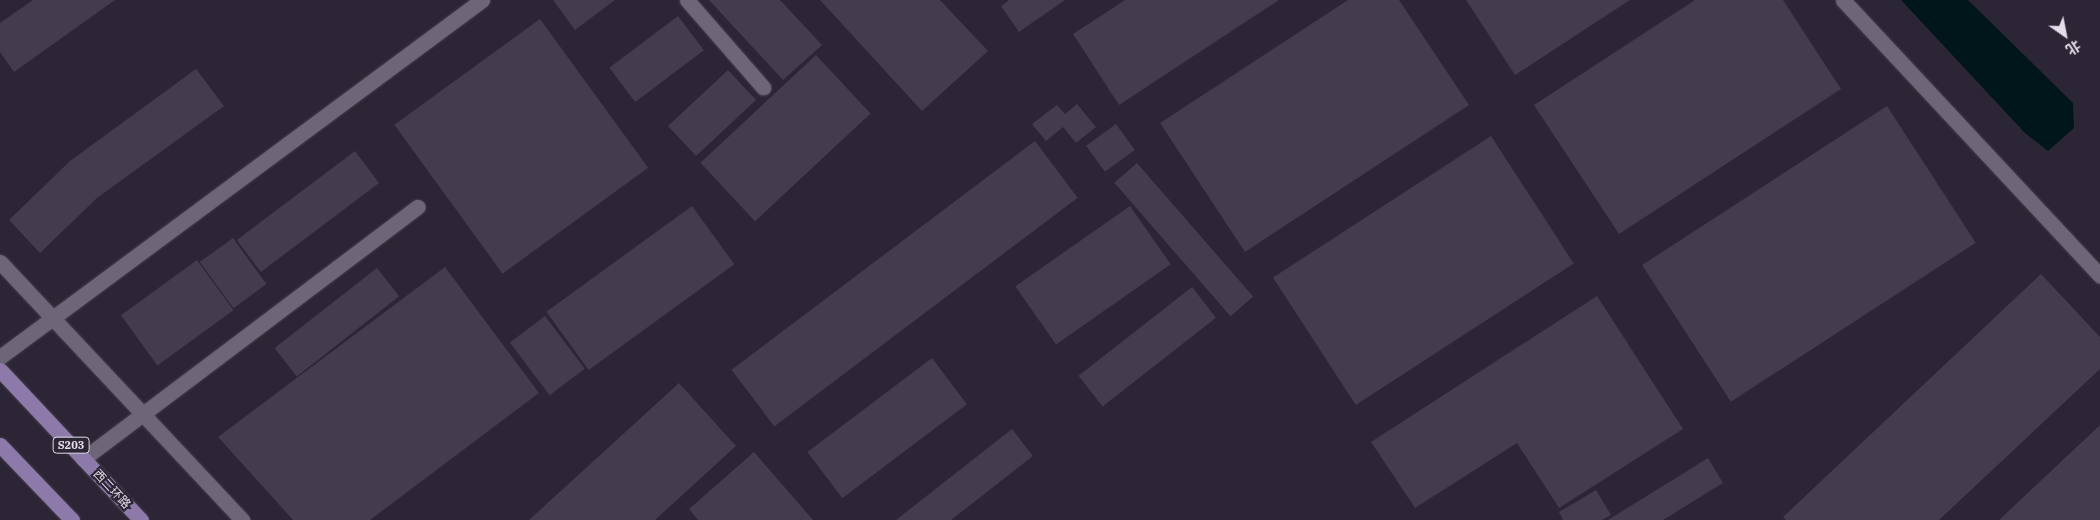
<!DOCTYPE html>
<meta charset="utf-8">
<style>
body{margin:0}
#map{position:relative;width:2100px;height:520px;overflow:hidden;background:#2c2535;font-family:"IBM Plex Serif","Noto Sans SC",serif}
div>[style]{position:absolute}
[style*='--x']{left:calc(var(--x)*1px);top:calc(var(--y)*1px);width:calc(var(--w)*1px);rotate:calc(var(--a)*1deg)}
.water>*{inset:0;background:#00161b}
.building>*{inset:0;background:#433c4d;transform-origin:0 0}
.roads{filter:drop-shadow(0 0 1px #46404d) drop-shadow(0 0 1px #46404d)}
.minor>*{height:15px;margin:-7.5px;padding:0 7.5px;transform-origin:7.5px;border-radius:7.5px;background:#6d6678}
.major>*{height:15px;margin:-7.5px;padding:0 7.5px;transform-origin:7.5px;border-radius:7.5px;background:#8d7aaa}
span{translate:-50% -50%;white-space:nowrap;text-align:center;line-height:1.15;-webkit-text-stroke:4.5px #2c2535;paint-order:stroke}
.shield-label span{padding:1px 4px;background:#2c2535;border:1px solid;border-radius:4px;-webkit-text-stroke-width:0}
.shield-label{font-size:11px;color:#e3dee9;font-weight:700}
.street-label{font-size:12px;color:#e3dee9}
.north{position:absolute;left:2040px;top:10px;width:50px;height:50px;-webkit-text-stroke:4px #2c2535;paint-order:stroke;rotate:147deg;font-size:14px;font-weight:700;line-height:20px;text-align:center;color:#e3dee9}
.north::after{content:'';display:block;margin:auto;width:18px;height:22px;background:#e3dee9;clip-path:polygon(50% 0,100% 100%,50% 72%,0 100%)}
</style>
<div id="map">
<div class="water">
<i style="clip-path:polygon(1901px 0,1968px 0,2073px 103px,2074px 128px,2048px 151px,2025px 133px)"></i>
</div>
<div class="building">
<i style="clip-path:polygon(33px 0,115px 0,14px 72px,0 52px,0 23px)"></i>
<i style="clip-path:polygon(553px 0,615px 0,575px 30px)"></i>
<i style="clip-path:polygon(709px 0,780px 0,822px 45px,783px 80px)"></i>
<i style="clip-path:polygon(820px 0,940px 0,988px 51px,922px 111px)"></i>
<i style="clip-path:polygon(1009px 0,1065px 0,1019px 32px,1001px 6px)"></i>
<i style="clip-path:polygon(1125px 0,1279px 0,1119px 105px,1073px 34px)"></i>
<i style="clip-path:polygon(1348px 0,1399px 0,1469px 105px,1245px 252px,1160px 123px)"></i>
<i style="clip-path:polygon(1466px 0,1630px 0,1515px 75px)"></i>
<i style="clip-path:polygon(1695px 0,1783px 0,1841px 89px,1619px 234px,1534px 105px)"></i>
<i style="left:678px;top:16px;width:43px;height:86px;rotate:53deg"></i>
<i style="left:540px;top:19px;width:184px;height:180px;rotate:54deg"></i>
<i style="left:816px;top:55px;width:80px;height:158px;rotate:47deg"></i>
<i style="clip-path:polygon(196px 69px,224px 106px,97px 198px,40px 253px,9px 220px,70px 161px)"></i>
<i style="left:728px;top:70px;width:41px;height:82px;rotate:47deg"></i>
<i style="clip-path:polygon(1077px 104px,1096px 127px,1076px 143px,1063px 127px,1046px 141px,1032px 124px,1057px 105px,1065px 114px)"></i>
<i style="left:1887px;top:106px;width:163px;height:292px;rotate:57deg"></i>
<i style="left:1116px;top:124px;width:32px;height:37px;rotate:54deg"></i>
<i style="left:1491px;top:136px;width:152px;height:260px;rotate:57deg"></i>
<i style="left:1035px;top:141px;width:71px;height:380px;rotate:53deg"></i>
<i style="left:355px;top:151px;width:40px;height:148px;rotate:53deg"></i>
<i style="left:1137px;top:163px;width:177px;height:30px;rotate:49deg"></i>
<i style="left:692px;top:206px;width:72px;height:180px;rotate:54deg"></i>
<i style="left:1130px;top:206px;width:71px;height:140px;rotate:55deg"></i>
<i style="left:233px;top:238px;width:57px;height:41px;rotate:54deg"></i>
<i style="left:197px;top:260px;width:62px;height:94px;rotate:54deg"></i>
<i style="clip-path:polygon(445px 267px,539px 393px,370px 520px,293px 520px,218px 437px)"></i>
<i style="left:377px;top:268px;width:36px;height:130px;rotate:52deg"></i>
<i style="clip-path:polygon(2041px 274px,2100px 337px,2100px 369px,1939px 520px,1786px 520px,1783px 517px)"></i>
<i style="left:1192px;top:287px;width:39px;height:144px;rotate:52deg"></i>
<i style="clip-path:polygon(1597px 296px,1683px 429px,1559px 508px,1517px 443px,1415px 508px,1371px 442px)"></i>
<i style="left:545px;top:316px;width:66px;height:44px;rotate:53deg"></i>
<i style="left:932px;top:358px;width:58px;height:156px;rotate:53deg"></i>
<i style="clip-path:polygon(679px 383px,736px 446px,655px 520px,529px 520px)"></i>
<i style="clip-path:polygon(2100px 425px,2100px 520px,1999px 520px)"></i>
<i style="clip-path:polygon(1012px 429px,1033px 456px,951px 520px,896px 520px)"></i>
<i style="clip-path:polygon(754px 452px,813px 520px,698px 520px,689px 509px)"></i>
<i style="clip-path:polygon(1708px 458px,1723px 483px,1663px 520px,1608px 520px)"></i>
<i style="clip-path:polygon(1596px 490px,1611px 515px,1602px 520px,1563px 520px,1559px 512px)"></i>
</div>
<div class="roads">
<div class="minor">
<i style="--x:687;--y:0;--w:116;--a:48.9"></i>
<i style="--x:1843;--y:0;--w:377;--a:47"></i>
<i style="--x:0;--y:262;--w:354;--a:46.8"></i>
<i style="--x:0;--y:357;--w:600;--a:-36.53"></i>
<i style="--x:83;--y:459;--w:419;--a:-37"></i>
</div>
<div class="major">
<i style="--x:0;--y:370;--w:206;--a:46.8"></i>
<i style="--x:0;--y:445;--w:104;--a:46.2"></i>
</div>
</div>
<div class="shield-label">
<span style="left:71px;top:445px">S203</span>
</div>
<div class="street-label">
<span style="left:112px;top:489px;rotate:47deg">西二环路</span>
</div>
<div class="north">北</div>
</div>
